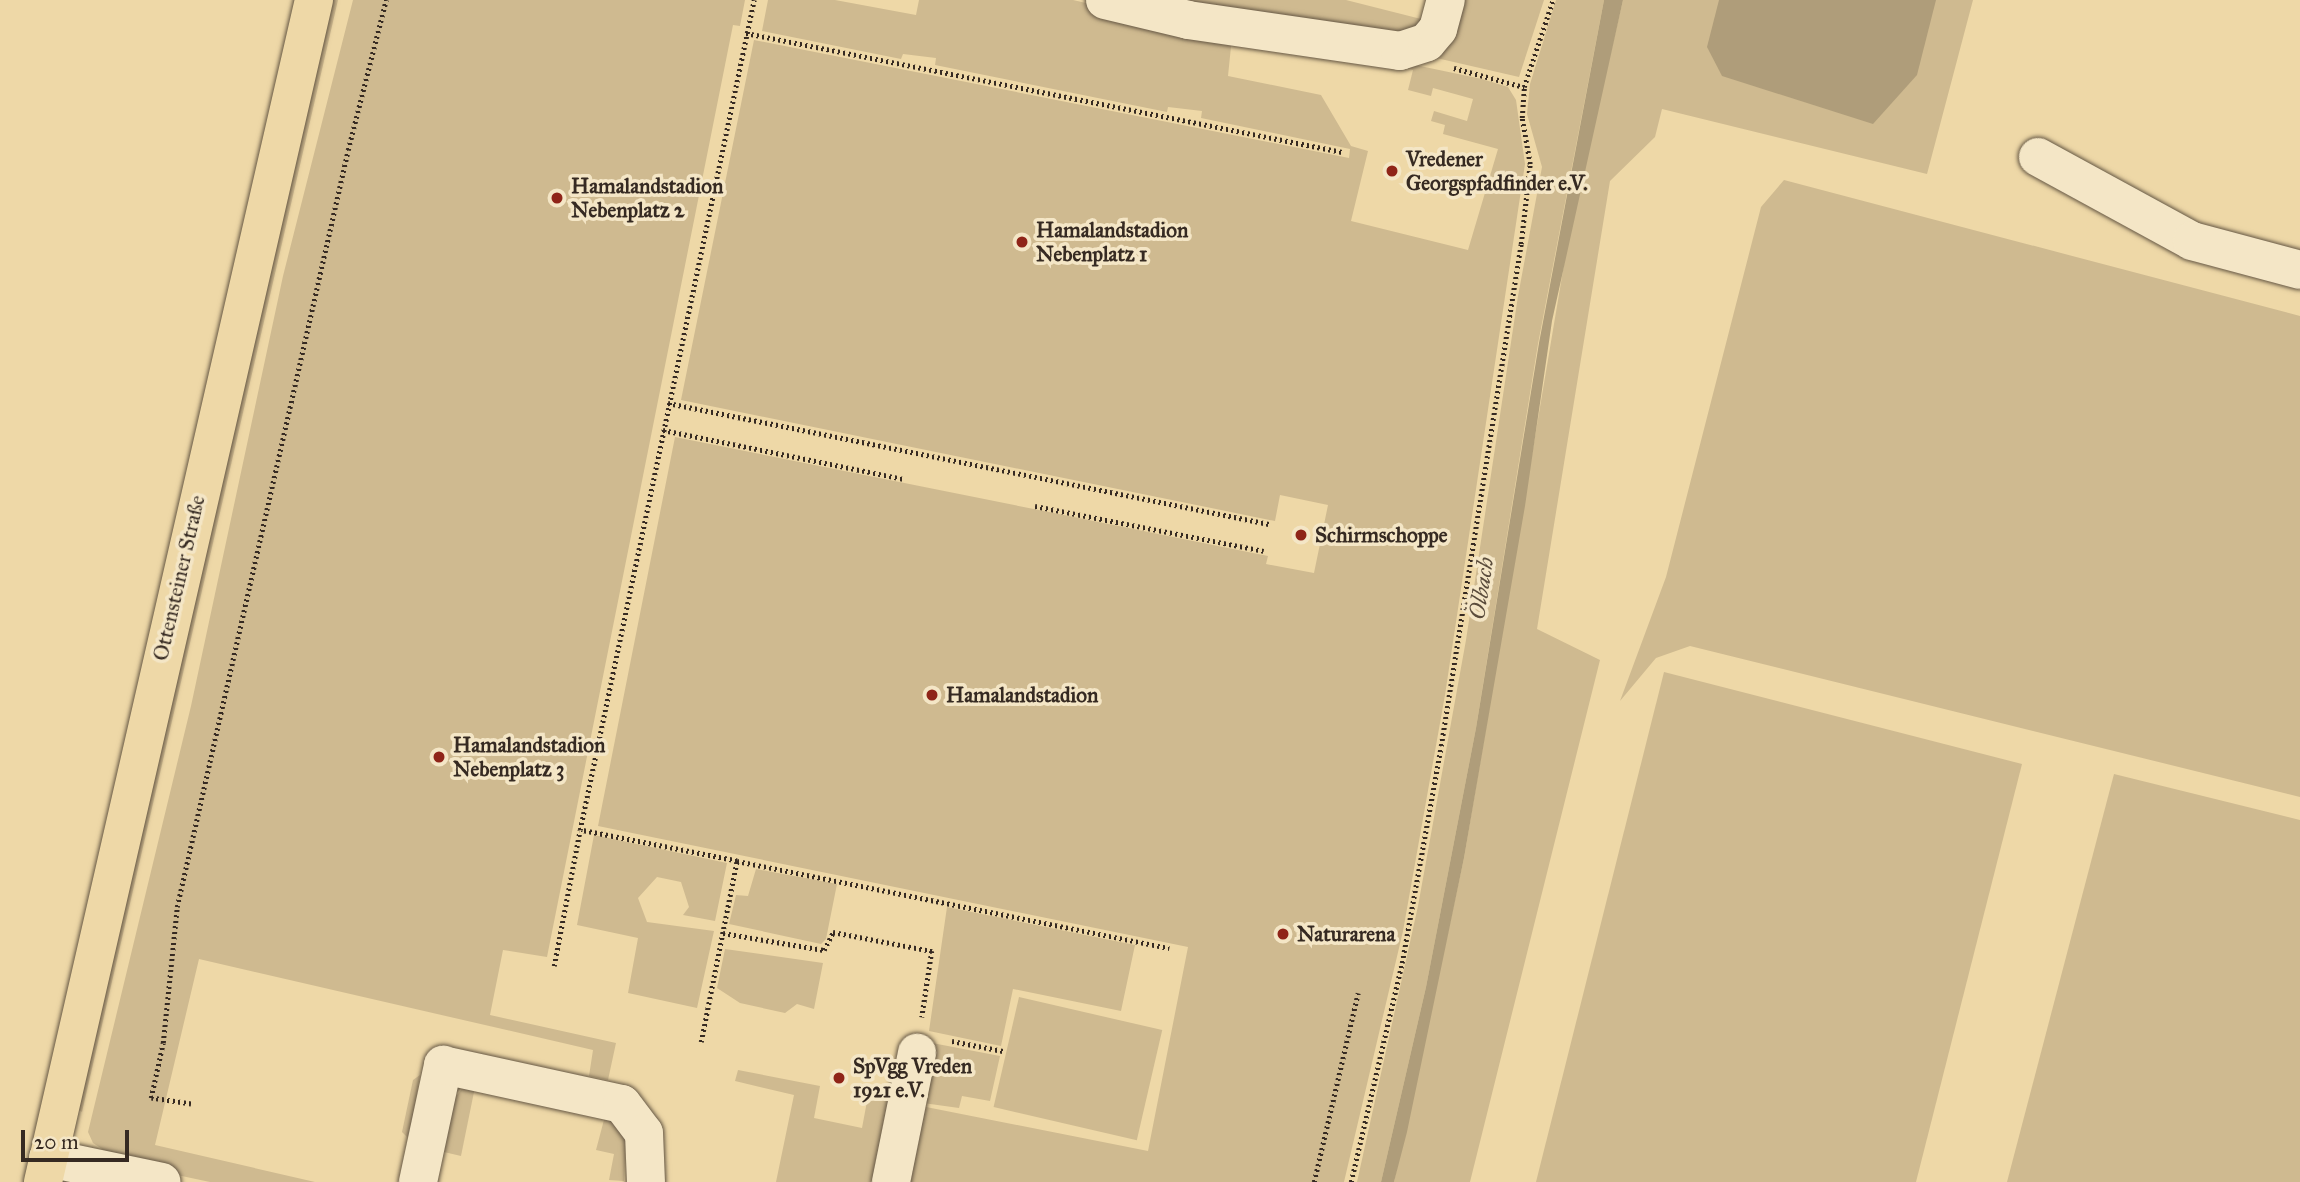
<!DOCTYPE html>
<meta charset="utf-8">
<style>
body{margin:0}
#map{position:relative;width:2300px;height:1182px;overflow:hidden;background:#eed8a7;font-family:"IM FELL Great Primer",serif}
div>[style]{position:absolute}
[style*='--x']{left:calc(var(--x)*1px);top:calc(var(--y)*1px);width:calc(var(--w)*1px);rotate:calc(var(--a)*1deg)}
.green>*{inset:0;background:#cfba90;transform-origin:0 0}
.water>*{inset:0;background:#af9d7a}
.path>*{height:4.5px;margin-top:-2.25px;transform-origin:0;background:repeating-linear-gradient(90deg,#362a22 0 2px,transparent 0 5.5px)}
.roads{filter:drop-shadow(0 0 2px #645643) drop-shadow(0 0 2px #645643)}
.minor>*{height:38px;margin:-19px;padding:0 19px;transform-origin:19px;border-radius:19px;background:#f4e6c6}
.major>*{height:38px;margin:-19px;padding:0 19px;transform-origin:19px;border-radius:19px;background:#eed8a7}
.dots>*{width:19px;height:19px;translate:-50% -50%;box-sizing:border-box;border:4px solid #f4e6c6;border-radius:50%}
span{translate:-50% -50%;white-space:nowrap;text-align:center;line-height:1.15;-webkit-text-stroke:7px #f4e6c6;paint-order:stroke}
.poi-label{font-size:21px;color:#362a22;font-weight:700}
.left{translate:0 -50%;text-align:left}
.street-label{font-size:21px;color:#362a22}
.water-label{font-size:23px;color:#5a4c3c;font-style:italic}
.scale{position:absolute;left:21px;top:1130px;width:108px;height:32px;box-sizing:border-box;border:4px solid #362a22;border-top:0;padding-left:9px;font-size:21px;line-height:24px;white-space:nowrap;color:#362a22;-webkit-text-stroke:5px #f4e6c6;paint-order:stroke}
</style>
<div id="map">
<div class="green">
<i style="clip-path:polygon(332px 0,338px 0,82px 1112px,79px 1110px)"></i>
<i style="clip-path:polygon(353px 0,745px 0,740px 26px,733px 25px,547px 957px,503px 950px,490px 1015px,616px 1043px,608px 1080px,589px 1076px,593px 1050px,199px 959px,155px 1145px,315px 1182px,210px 1182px,125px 1164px,93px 1143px,88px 1132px,191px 706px,283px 276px)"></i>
<i style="clip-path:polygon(768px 0,835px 0,916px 15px,919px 0,1073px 0,1232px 37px,1228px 76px,1321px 95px,1351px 146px,1368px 151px,1351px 221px,1468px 250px,1498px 149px,1443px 134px,1445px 125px,1431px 121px,1434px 111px,1467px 121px,1473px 99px,1433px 88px,1431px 96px,1408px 90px,1413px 70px,1334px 48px,1482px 79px,1508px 87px,1516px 100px,1525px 164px,1445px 695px,1403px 931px,1344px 1182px,900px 1182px,916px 1105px,1148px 1151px,1188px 947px,598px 826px,675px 437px,1268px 556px,1266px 564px,1314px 573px,1328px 505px,1280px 495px,1275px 521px,681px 400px,754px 40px,1349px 158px,1350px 149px,1201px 118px,1202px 111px,1168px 107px,1167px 112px,935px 65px,936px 58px,903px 54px,901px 59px,762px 31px)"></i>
<i style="clip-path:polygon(1139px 0,1346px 0,1425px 20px,1410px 39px)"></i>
<i style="clip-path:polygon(1456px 0,1544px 0,1519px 77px,1432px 57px)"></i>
<i style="clip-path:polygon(1556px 0,1604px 0,1538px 344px,1476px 728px,1426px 987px,1381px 1182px,1357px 1182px,1418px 906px,1466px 640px,1518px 296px,1542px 167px,1527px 114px,1530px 84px)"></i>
<i style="clip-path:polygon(1623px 0,1973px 0,1927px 174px,1662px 109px,1655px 137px,1610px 181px,1537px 629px,1600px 660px,1470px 1182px,1394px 1182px,1464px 858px,1571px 223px)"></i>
<i style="clip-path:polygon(1784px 180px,2300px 316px,2300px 797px,1690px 646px,1656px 658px,1620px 701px,1666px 577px,1761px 207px)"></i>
<i style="clip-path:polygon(1664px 672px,2022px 764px,1916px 1182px,1536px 1182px)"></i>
<i style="clip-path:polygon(2114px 774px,2300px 820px,2300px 1182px,2007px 1182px)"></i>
<i style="clip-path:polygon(594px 835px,727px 863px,715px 921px,683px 915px,689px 907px,681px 882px,657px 877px,638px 898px,647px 922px,714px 931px,697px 1008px,628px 993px,638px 938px,577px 925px)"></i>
<i style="clip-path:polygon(756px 869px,837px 884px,826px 939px,821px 944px,729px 924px,736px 895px,748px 896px)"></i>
<i style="clip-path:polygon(947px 907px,1135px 945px,1121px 1011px,1013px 989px,1001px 1046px,929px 1031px)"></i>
<i style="clip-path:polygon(725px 949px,823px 963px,814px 1009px,797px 1004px,785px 1013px,740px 1003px,717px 988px)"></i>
<i style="left:1019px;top:997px;width:147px;height:113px;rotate:13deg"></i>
<i style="clip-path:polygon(927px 1042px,1000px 1056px,990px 1101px,962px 1096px,959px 1108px,916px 1102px)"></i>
<i style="clip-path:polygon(738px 1070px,820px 1086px,814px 1118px,862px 1128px,868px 1096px,899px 1102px,882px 1182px,776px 1182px,794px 1095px,735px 1081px)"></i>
<i style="clip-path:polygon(420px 1075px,410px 1136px,407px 1137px,402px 1132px,413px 1080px)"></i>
<i style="clip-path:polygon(464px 1086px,475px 1087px,461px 1156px,444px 1152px,455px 1098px)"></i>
<i style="clip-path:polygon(605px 1116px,626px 1133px,624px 1181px,609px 1180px,614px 1154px,596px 1150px)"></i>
</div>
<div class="water">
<i style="clip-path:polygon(1604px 0,1623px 0,1552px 321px,1525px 506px,1464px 858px,1407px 1132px,1394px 1182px,1381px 1182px,1426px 987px,1476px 728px,1539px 343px)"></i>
<i style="clip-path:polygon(1719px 0,1936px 0,1917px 75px,1873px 124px,1722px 76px,1707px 47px)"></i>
</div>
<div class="path">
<i style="--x:746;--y:33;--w:608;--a:11.29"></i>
<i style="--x:1454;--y:68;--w:73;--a:15.2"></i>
<i style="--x:668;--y:403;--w:613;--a:11.38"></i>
<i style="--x:663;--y:430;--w:245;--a:11.5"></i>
<i style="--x:1035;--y:506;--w:233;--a:11.1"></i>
<i style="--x:737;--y:861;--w:441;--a:11.4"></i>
<i style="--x:723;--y:933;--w:102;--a:9.6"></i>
<i style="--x:824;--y:950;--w:20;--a:-63"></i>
<i style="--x:833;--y:932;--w:101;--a:10.9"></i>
<i style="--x:932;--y:951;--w:67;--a:98.6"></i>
<i style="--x:554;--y:966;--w:138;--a:-79.2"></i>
<i style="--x:952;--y:1041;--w:52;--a:11.1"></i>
<i style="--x:701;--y:1042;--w:185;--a:-78.8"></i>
<i style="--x:737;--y:861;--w:160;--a:-168.8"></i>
<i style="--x:580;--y:830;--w:848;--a:-78.16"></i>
<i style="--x:191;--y:1104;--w:40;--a:-171.5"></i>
<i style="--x:151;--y:1098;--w:56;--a:-77.7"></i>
<i style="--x:163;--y:1043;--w:137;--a:-84.1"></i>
<i style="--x:177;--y:907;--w:776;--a:-77.27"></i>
<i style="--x:348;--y:150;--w:155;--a:-75.8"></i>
<i style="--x:1314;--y:1182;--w:194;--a:-76.9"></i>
<i style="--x:1351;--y:1182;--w:225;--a:-76.9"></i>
<i style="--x:1402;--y:963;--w:220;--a:-79.8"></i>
<i style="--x:1441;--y:746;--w:508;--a:-80.95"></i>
<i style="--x:1521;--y:244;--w:81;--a:-83.6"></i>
<i style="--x:1530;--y:164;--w:47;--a:-99.9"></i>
<i style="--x:1522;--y:118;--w:31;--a:-86"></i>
<i style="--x:1524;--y:87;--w:92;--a:-71.6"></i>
</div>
<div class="roads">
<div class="minor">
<i style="--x:1105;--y:0;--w:85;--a:13.5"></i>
<i style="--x:1188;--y:20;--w:214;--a:8.3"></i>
<i style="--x:1400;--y:51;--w:28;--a:-18"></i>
<i style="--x:1427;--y:42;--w:17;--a:-50"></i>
<i style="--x:1438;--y:29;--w:30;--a:-75"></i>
<i style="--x:2038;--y:157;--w:175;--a:28.6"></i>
<i style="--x:2192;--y:241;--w:112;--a:15"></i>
<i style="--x:48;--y:1158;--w:116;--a:11.9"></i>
<i style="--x:418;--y:1182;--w:120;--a:-77.9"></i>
<i style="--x:443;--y:1065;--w:183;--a:12.3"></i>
<i style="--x:622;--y:1104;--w:36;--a:53"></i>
<i style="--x:644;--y:1133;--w:49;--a:87.7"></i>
<i style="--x:891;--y:1182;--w:132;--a:-78.6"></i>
</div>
<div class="major">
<i style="--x:43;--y:1182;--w:1213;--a:-77.09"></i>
</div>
</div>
<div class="dots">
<i style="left:1392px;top:171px;background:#8f2418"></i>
<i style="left:557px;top:198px;background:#8f2418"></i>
<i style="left:1022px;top:242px;background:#8f2418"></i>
<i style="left:1301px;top:535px;background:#8f2418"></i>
<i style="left:932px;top:695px;background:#8f2418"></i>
<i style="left:439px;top:757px;background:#8f2418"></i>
<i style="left:1283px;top:934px;background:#8f2418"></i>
<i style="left:839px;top:1078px;background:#8f2418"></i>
</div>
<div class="poi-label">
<span class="left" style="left:1406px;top:171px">Vredener<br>Georgspfadfinder e.V.</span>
<span class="left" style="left:571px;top:198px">Hamalandstadion<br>Nebenplatz 2</span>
<span class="left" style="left:1036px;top:242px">Hamalandstadion<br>Nebenplatz 1</span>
<span class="left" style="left:1315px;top:535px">Schirmschoppe</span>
<span class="left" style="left:946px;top:695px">Hamalandstadion</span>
<span class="left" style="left:453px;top:757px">Hamalandstadion<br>Nebenplatz 3</span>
<span class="left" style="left:1297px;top:934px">Naturarena</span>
<span class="left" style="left:853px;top:1078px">SpVgg Vreden<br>1921 e.V.</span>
</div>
<div class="street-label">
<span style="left:179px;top:578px;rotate:-77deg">Ottensteiner Straße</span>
</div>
<div class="water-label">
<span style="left:1481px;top:588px;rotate:-81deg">Ölbach</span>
</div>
<div class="scale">20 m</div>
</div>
